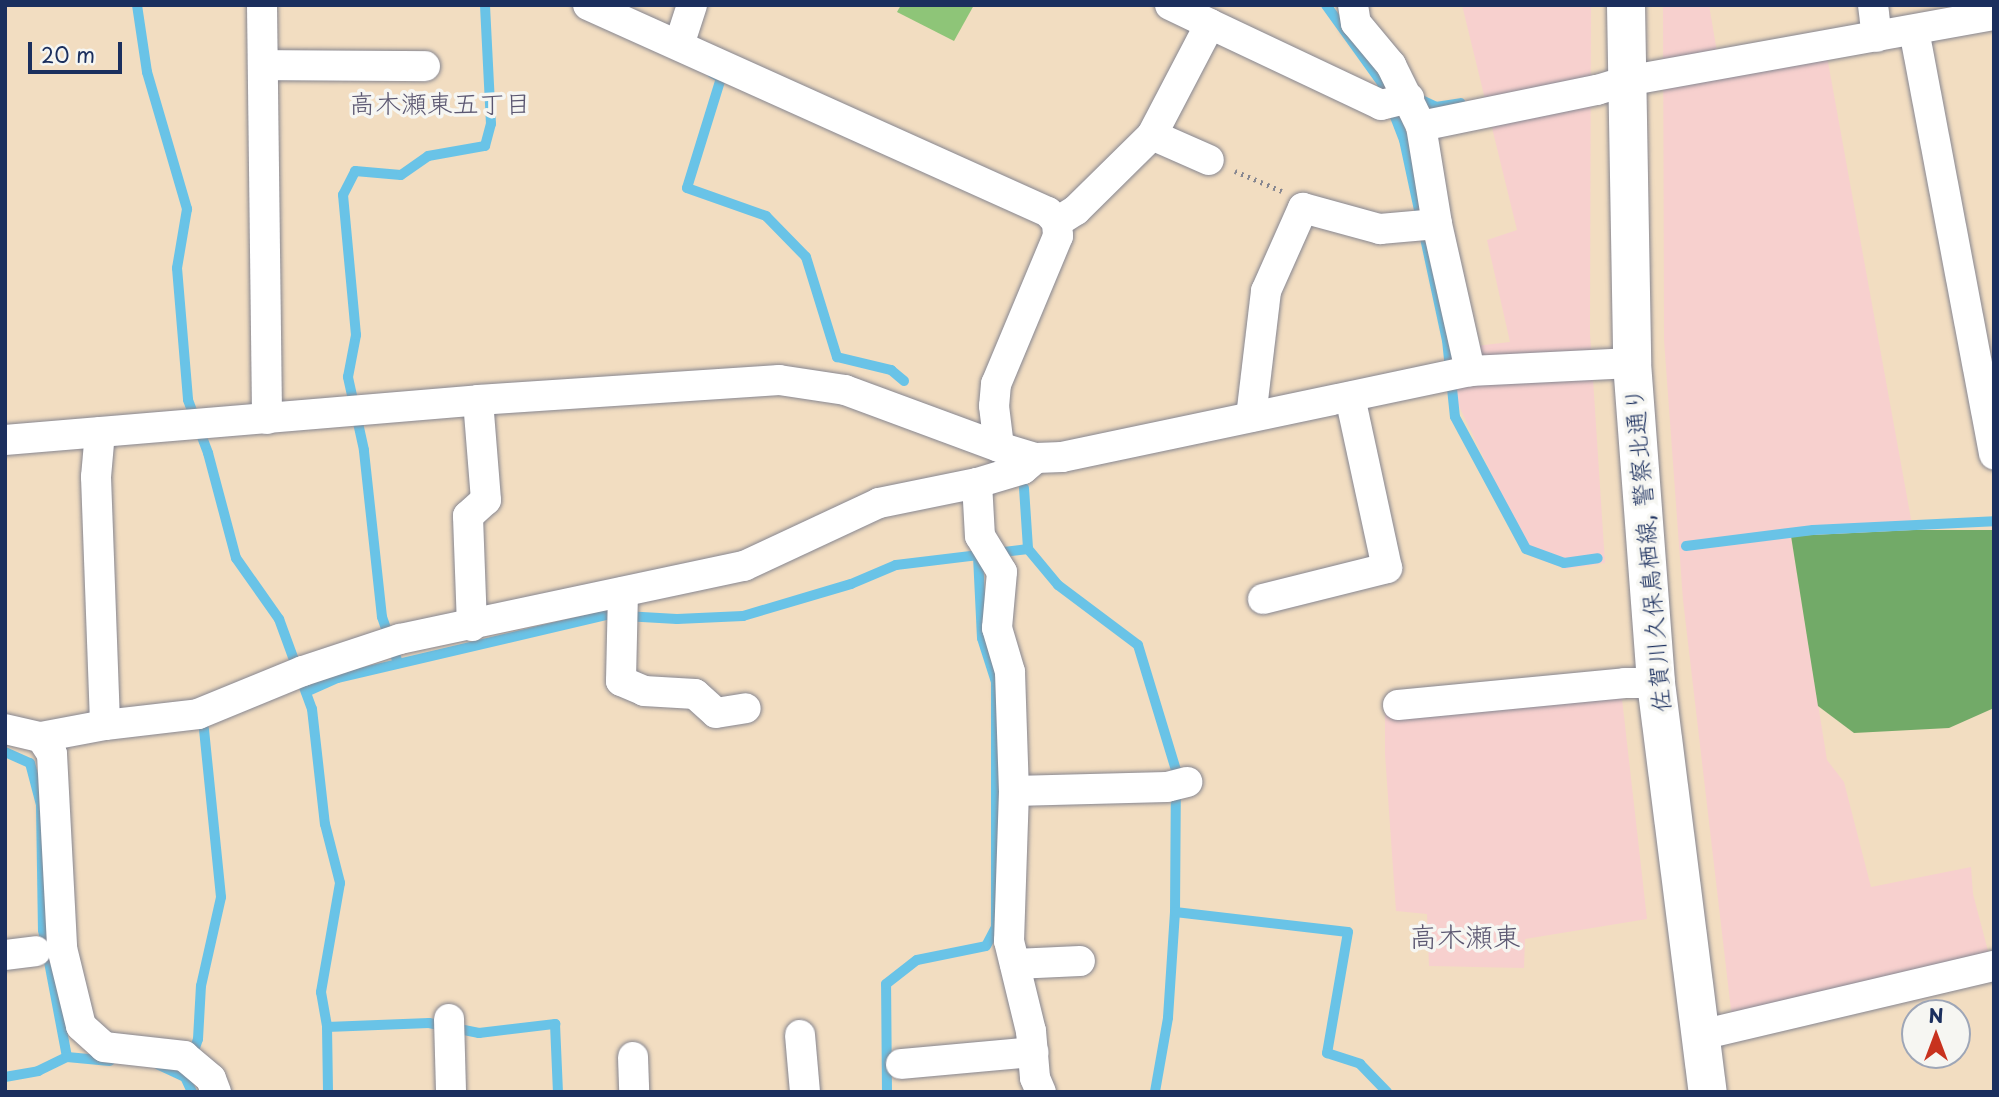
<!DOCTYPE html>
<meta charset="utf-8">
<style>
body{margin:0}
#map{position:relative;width:1999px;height:1097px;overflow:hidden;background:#f2ddc1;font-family:"Playpen Sans","Klee One",sans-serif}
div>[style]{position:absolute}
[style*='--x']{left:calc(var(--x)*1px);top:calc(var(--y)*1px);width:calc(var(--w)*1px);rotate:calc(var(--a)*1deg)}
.built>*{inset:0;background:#f7d0ce}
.green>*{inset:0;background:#8ec578}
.forest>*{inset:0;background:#72aa68}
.stream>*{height:10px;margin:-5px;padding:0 5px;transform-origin:5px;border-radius:5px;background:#69c3e7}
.path>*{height:4.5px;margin-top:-2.25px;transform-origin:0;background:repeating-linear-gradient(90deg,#868690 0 2px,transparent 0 7px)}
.roads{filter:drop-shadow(0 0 2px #868690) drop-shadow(0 0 2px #868690)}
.street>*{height:30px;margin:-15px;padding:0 15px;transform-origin:15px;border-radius:15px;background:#fff}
.primary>*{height:38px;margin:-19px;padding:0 19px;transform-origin:19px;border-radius:19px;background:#fff}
span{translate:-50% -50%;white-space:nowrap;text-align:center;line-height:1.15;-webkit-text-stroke:7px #f6f6f2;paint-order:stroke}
.street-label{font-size:24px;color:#1b2f5e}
.neighbourhood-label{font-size:26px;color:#5b5771}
.quarter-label{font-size:28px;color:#5b5771}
.frame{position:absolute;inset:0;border:7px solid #1b2f5e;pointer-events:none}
.north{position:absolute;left:1901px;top:999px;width:70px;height:70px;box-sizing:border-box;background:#f6f6f2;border:2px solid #9ea6b7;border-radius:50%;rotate:0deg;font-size:19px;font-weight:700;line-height:28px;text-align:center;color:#1b2f5e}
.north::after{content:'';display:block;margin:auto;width:24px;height:32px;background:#c8321e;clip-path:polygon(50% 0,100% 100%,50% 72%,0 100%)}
.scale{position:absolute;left:28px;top:42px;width:94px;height:32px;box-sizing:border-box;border:4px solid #1b2f5e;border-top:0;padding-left:9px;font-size:21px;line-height:24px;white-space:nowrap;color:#1b2f5e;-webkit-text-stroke:5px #f6f6f2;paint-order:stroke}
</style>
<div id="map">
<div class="built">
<i style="clip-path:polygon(1462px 5px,1591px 5px,1590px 333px,1605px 563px,1565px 569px,1531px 556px,1453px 394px,1467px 347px,1510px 342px,1487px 240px,1517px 230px)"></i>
<i style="clip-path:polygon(1663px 5px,1709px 5px,1718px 58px,1824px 40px,1913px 530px,1791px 537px,1827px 760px,1844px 782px,1871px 887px,1971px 867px,1973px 894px,1992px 966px,1733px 1027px,1683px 600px,1664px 340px)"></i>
<i style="clip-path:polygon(1621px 690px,1647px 919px,1525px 939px,1524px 968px,1429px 966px,1427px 914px,1396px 911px,1385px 754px,1385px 706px)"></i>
</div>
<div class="green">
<i style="clip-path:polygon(901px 5px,974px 5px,954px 41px,897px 12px)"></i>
</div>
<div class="forest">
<i style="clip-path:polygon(1913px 530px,1994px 530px,1994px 708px,1949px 728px,1854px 733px,1818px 706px,1791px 536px)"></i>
</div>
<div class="stream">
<i style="--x:137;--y:5;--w:68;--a:81.5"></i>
<i style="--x:147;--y:72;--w:143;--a:73.7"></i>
<i style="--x:187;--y:209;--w:60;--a:99.6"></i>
<i style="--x:177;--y:268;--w:132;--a:85.2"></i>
<i style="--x:188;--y:400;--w:57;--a:69.3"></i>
<i style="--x:208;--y:453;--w:109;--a:75.1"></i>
<i style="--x:236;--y:558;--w:75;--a:54.8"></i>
<i style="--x:279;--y:619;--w:96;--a:69.9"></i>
<i style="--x:312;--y:709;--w:116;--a:83.6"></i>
<i style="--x:325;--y:824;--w:61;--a:75.7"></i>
<i style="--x:340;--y:883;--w:111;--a:99.9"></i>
<i style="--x:321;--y:992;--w:36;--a:80"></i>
<i style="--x:327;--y:1027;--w:65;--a:89.1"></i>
<i style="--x:1326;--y:5;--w:96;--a:54.3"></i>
<i style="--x:1382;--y:83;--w:61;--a:68.9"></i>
<i style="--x:1404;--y:140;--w:205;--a:77.9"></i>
<i style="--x:1447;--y:340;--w:77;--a:84.1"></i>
<i style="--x:1455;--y:417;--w:150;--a:61.7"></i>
<i style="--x:1526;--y:549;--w:40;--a:20.2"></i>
<i style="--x:1564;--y:563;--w:34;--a:-8"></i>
<i style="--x:712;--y:73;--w:10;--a:29"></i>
<i style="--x:721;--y:78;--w:115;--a:107.2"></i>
<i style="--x:687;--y:188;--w:84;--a:19.5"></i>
<i style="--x:766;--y:216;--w:57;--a:45.7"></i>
<i style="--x:806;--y:257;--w:105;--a:72.8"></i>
<i style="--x:837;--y:357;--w:56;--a:13.5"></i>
<i style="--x:891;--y:370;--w:17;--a:40"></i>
<i style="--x:1415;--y:97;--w:23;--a:25"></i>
<i style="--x:1436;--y:107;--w:25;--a:-9"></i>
<i style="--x:1024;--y:488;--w:61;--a:86.2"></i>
<i style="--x:1028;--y:549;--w:47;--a:50.2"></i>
<i style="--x:1058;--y:585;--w:100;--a:36.9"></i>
<i style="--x:1138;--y:645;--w:131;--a:73.1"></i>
<i style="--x:1176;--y:770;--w:142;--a:90.4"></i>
<i style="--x:1175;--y:912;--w:106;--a:93.8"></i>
<i style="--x:1168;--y:1018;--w:75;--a:100"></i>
<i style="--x:1686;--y:546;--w:128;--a:-7.2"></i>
<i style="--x:1813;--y:530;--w:181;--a:-2.8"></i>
<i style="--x:398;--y:663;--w:49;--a:-109.2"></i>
<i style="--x:382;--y:617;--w:168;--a:-96.2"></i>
<i style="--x:364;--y:450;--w:75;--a:-102.4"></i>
<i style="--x:348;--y:377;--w:43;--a:-79.2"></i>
<i style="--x:356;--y:335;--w:141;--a:-95.3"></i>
<i style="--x:343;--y:195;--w:27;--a:-63"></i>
<i style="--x:355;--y:171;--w:46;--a:5"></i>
<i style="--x:401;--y:175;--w:33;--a:-35"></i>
<i style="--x:428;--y:156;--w:58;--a:-10"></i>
<i style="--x:485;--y:146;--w:23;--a:-75"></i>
<i style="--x:491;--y:124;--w:119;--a:-92.9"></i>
<i style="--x:306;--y:692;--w:35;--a:-24"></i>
<i style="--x:338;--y:678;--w:276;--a:-13.2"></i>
<i style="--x:607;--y:615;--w:70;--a:3.3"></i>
<i style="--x:677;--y:619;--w:66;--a:-2.6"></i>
<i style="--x:743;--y:616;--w:113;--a:-16.5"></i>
<i style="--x:851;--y:584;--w:49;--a:-22.9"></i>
<i style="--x:896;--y:565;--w:133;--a:-6.9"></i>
<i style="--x:5;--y:752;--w:27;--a:24"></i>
<i style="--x:30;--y:763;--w:43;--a:75.3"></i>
<i style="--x:41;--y:805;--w:125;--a:89.1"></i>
<i style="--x:43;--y:930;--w:129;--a:79.3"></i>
<i style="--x:1175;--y:912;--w:174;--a:6.6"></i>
<i style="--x:1348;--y:932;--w:123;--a:99.8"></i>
<i style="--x:1327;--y:1053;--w:35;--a:18"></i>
<i style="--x:1360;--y:1064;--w:39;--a:46"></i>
<i style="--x:327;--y:1027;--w:102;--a:-2.2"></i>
<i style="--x:429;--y:1023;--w:51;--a:11.3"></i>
<i style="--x:479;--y:1033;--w:77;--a:-6.8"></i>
<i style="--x:555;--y:1024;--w:68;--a:87.5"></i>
<i style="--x:159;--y:1065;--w:29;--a:25"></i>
<i style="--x:185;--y:1077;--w:17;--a:65"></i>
<i style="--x:5;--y:1077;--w:34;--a:-10"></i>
<i style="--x:38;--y:1071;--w:32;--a:-26"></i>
<i style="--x:67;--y:1057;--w:43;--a:5.3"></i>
<i style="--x:185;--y:1077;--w:40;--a:-71.1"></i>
<i style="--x:198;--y:1039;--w:53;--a:-86.8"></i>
<i style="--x:201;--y:986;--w:91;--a:-77.3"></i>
<i style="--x:221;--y:897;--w:169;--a:-95.8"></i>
<i style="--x:887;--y:1092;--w:108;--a:-90.5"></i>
<i style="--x:886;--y:984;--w:39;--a:-38"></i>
<i style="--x:917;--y:960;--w:70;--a:-11.5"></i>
<i style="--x:986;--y:946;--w:21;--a:-62"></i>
<i style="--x:996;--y:927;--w:245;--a:-90"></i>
<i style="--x:996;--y:682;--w:46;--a:-107.7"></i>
<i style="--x:982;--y:638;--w:81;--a:-92.8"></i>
</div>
<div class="path">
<i style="--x:1235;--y:171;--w:51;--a:23.1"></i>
</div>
<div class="roads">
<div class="street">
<i style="--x:262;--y:5;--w:414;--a:89.3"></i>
<i style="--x:588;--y:5;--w:504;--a:24.23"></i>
<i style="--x:1048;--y:212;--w:13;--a:48"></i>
<i style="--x:1057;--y:222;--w:14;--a:86"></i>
<i style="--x:1058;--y:236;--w:160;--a:112.7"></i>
<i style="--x:996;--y:384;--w:22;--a:95"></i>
<i style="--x:994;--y:406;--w:41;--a:83"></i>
<i style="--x:1170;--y:5;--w:44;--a:25.4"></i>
<i style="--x:1353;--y:5;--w:18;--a:81"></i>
<i style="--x:1356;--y:23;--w:55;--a:50.2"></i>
<i style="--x:1391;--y:65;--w:68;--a:63.8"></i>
<i style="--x:1421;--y:126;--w:99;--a:80.7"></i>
<i style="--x:1437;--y:224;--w:151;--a:77.3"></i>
<i style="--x:1873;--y:5;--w:32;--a:83"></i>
<i style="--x:1914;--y:30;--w:432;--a:79.3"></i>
<i style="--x:679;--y:45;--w:42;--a:-72"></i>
<i style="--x:264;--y:65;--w:161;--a:0.4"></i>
<i style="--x:1421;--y:126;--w:180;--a:-11.6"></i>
<i style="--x:1597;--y:90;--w:30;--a:-17"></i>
<i style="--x:1626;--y:81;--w:374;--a:-10.2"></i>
<i style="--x:1152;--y:135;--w:62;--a:23.7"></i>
<i style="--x:1057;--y:222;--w:22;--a:-32"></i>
<i style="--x:1076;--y:210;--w:107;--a:-44.6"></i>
<i style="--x:1152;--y:135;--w:125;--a:-62.4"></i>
<i style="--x:1210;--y:24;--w:189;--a:25.3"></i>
<i style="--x:1381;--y:105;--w:29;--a:-14"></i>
<i style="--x:1251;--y:417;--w:127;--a:-83.2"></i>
<i style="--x:1266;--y:291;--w:91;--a:-66"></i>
<i style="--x:1303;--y:208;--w:80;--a:15.3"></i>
<i style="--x:1380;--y:229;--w:57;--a:-5"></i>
<i style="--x:100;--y:432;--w:45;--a:95.1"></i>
<i style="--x:96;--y:477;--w:248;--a:87.9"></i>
<i style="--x:5;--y:440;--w:475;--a:-4.8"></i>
<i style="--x:478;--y:400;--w:302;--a:-3.8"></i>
<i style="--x:779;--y:380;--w:67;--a:8.6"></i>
<i style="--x:845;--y:390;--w:164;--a:20.3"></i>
<i style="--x:999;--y:447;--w:39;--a:17"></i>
<i style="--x:1036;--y:458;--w:26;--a:-2"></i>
<i style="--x:1062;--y:457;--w:417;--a:-11.9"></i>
<i style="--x:1470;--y:371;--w:162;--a:-2.8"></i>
<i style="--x:977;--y:483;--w:53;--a:86.8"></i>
<i style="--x:980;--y:536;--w:42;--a:58.6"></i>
<i style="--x:1002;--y:572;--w:56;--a:95.1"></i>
<i style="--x:997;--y:628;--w:46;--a:73.5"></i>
<i style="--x:1010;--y:672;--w:119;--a:88.1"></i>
<i style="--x:1014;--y:791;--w:150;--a:91.9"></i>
<i style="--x:1009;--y:941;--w:93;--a:76.3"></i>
<i style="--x:1031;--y:1031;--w:47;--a:85.1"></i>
<i style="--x:1035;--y:1078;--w:15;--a:67"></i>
<i style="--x:623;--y:592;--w:89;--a:91.3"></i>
<i style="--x:621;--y:681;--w:25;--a:23"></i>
<i style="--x:644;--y:691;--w:51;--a:3.4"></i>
<i style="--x:695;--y:694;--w:28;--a:42"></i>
<i style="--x:716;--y:713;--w:30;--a:-9"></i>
<i style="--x:1263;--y:599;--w:128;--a:-14"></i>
<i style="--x:1387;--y:568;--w:175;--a:-102.2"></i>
<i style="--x:472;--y:626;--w:110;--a:-92.1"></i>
<i style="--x:468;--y:516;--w:24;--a:-42"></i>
<i style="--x:486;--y:500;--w:100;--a:-94.6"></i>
<i style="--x:1398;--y:705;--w:228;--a:-5.5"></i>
<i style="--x:1625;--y:683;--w:31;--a:0"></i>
<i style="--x:5;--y:729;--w:37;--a:13"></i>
<i style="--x:41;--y:737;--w:65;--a:-10.6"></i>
<i style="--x:105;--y:725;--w:94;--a:-6.7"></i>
<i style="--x:198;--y:714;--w:113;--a:-22.3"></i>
<i style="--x:303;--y:671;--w:102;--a:-18.3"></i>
<i style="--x:400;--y:639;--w:352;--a:-12"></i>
<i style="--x:744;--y:566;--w:149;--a:-25"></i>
<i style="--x:879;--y:503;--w:100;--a:-11.5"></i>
<i style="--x:977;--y:483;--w:48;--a:-16.9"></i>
<i style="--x:1023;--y:469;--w:17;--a:-40"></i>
<i style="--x:41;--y:737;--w:20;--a:57"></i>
<i style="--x:52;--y:754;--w:194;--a:87"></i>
<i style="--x:62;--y:948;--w:80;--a:76.3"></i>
<i style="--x:81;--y:1026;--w:31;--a:42"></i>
<i style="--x:104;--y:1047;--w:81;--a:6.4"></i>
<i style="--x:184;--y:1056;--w:35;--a:40"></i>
<i style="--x:211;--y:1079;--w:14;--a:69"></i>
<i style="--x:1014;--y:791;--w:153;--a:-1.5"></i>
<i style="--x:1167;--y:787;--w:21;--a:-14"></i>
<i style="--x:5;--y:955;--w:31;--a:-7"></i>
<i style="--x:1015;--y:964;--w:65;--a:-2.6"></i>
<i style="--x:449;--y:1019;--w:73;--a:88.4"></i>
<i style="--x:800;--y:1035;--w:57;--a:85"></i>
<i style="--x:1701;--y:1035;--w:301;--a:-13.3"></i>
<i style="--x:633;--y:1057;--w:35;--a:88"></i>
<i style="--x:901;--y:1064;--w:133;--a:-5.2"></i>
</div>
<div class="primary">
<i style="--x:1626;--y:5;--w:358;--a:89"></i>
<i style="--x:1632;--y:363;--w:321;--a:85.7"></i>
<i style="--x:1656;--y:683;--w:412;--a:82.8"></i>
</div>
</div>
<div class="street-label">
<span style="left:1647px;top:550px;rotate:-95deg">佐賀川久保鳥栖線, 警察北通り</span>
</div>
<div class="neighbourhood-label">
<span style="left:440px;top:103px">高木瀬東五丁目</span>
</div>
<div class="quarter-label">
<span style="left:1465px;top:936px">高木瀬東</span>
</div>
<div class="frame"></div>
<div class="north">N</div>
<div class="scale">20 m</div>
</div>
